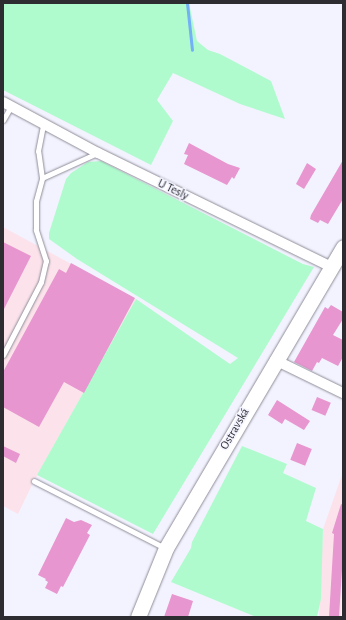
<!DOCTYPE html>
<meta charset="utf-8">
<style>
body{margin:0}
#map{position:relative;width:346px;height:620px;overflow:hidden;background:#f3f3ff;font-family:"Alegreya Sans",sans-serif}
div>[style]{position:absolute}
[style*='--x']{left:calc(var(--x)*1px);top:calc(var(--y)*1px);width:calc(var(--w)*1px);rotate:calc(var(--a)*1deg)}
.industrial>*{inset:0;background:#fce3eb}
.green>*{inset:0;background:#b0fbce}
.stream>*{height:3px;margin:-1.5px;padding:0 1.5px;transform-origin:1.5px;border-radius:1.5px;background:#73b0f7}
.building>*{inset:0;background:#e796cf;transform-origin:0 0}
.roads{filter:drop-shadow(0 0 1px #8e8d98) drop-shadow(0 0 1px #8e8d98)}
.service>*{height:5px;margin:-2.5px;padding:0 2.5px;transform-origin:2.5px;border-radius:2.5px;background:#fff}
.minor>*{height:10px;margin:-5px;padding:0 5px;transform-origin:5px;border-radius:5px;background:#fff}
.primary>*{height:15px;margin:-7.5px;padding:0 7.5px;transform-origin:7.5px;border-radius:7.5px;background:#fff}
span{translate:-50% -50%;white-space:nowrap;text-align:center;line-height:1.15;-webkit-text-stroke:3px #f3f3ff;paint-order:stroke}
.street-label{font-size:12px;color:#2d2d31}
.frame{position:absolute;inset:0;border:4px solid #2d2d31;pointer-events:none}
</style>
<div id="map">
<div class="industrial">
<i style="clip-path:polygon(3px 227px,136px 299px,34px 481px,18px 514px,3px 506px)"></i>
<i style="clip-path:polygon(343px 472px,341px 617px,319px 617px,323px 529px)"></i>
</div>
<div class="green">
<i style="clip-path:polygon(3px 3px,189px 3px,197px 41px,208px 50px,220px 54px,271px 81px,285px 119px,240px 104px,173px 73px,157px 100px,173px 121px,151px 165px,3px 90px)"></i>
<i style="clip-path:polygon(101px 161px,303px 264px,314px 267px,153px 534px,37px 475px,136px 299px,230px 364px,238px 358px,77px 259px,49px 239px,49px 233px,66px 179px,71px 173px,88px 162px)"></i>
<i style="clip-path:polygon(242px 446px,287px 464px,283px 473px,316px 488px,306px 521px,323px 529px,321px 599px,317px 617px,256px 617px,171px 582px,191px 548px,192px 542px)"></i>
</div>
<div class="stream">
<i style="--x:187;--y:3;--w:47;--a:83.9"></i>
</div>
<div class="building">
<i style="clip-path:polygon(189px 143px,228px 164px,240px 168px,234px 179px,232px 177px,227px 185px,184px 164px,188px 155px,184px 154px)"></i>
<i style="clip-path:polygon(343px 160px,343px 199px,328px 224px,320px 220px,318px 223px,310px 219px,311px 215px)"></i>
<i style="clip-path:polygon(307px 163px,316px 169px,304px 189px,296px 184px)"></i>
<i style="clip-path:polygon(3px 242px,31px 256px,3px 311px)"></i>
<i style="clip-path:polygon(71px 263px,135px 298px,84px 393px,64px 382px,39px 427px,3px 407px,3px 372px,59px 269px,66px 273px)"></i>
<i style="clip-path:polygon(331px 305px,343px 312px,343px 319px,333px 335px,343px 340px,343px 357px,338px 366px,322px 358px,319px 363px,317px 362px,312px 371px,294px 362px,325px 307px,328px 309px)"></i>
<i style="left:317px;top:397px;width:15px;height:14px;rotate:23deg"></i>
<i style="clip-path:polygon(277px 400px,310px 421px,304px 430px,285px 419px,282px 424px,268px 415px)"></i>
<i style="left:297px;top:443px;width:16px;height:18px;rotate:22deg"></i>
<i style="clip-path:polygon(3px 446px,20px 454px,16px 463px,3px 456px)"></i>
<i style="clip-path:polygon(341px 504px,343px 505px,343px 554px,339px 617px,329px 617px,334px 534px,332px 533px)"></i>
<i style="clip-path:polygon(66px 518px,74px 522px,81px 520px,92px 525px,87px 533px,90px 535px,63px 587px,61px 586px,57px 594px,45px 588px,48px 582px,45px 580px,46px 579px,38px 575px)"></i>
<i style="clip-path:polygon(172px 594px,193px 601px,188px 617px,164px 617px)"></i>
</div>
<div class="roads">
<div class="service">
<i style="--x:3;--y:120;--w:16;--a:-60"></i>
<i style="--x:42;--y:178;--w:60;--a:-24.4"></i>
<i style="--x:3;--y:355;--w:82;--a:-62.5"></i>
<i style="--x:41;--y:282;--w:22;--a:-77"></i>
<i style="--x:46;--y:261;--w:33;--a:-108"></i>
<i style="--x:36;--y:230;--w:29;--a:-90"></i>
<i style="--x:36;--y:201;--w:24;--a:-75"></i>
<i style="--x:42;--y:178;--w:27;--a:-98"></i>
<i style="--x:38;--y:151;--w:26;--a:-79"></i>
<i style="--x:34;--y:481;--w:147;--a:27.1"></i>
</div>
<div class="minor">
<i style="--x:3;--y:102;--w:108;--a:28.2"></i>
<i style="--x:98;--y:153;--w:260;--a:26"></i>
<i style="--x:275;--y:360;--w:76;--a:25.9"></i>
</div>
<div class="primary">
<i style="--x:138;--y:617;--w:74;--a:-67.9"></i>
<i style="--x:166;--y:548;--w:349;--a:-59.5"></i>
</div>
</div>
<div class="street-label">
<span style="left:173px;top:190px;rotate:26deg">U Tesly</span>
<span style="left:235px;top:429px;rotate:-60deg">Ostravská</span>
</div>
<div class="frame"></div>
</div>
